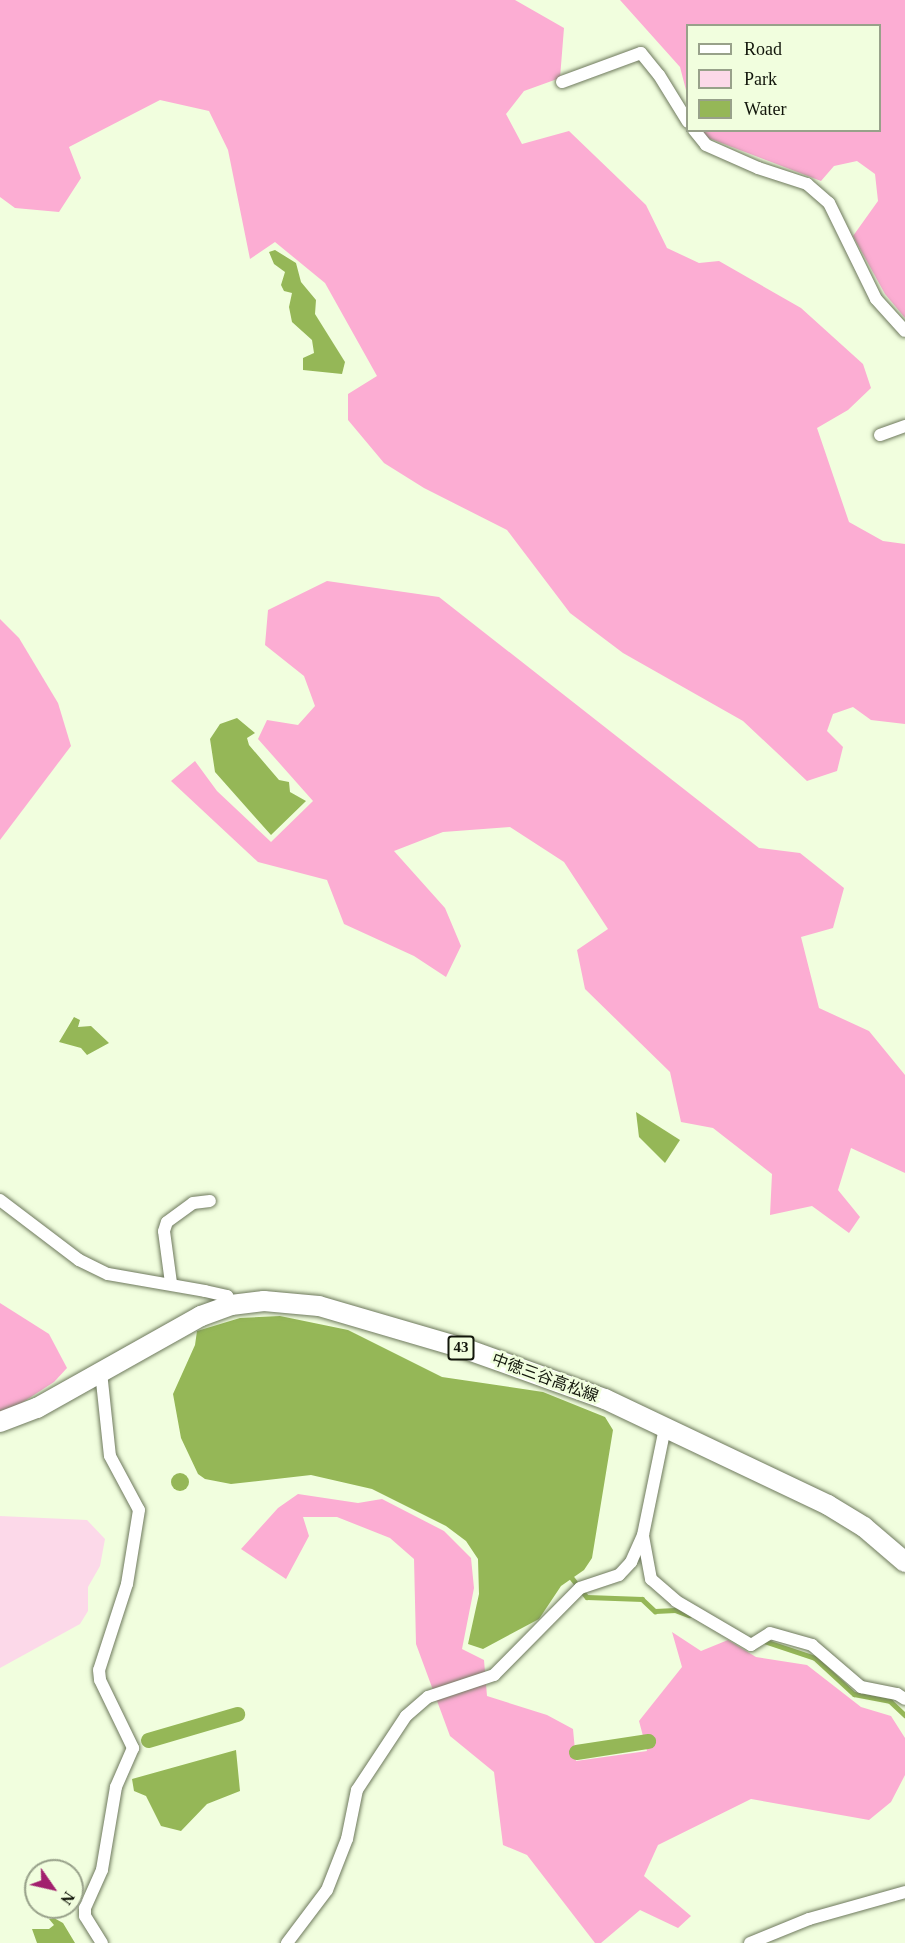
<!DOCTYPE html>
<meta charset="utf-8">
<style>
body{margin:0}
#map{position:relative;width:905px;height:1943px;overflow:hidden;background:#f1fede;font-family:"Times New Roman","Noto Sans JP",serif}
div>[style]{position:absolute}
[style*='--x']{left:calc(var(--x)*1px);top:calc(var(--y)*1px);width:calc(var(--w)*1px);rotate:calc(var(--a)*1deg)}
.green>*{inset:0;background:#fcd9e9}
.forest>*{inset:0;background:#fcadd3}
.water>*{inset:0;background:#95b757}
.round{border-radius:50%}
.stream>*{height:4.5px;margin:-2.25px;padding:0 2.25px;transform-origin:2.25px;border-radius:2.25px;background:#95b757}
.canal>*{height:15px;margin:-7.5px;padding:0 7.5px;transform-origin:7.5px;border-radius:7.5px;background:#95b757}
.roads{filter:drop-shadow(0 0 2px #6e795d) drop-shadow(0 0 2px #6e795d)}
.street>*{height:12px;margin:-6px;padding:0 6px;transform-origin:6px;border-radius:6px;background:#fff}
.primary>*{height:20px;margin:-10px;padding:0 10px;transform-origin:10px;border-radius:10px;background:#fff}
span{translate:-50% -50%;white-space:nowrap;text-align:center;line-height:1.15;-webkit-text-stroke:5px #f1fede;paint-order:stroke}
.shield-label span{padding:2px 4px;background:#f1fede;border:2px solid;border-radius:4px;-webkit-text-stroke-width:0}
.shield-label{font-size:15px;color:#12160b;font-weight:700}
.street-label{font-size:16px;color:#12160b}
.legend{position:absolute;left:686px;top:24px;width:195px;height:108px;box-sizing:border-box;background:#f1fede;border:2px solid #98a18a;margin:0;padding:8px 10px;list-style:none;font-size:18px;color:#12160b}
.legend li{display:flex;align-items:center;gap:12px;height:30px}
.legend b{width:30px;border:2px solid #98a18a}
.north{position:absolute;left:24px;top:1859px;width:60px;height:60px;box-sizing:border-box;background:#f1fede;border:2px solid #98a18a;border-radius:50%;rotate:124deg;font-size:16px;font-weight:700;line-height:24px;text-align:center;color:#12160b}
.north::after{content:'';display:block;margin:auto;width:21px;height:27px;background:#a2206e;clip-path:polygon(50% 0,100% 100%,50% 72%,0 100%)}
</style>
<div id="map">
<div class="green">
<i style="clip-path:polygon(0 1516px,87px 1520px,105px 1539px,100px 1566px,88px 1587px,88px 1611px,80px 1624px,0 1668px)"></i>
</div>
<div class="forest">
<i style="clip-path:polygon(0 0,515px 0,564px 28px,560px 78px,524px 91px,506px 114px,522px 144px,569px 131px,646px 205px,667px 248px,699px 263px,719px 261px,801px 308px,863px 364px,871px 388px,848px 410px,817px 428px,849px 522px,883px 541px,905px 544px,905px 724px,871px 720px,853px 707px,833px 714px,827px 731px,843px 747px,837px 771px,807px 781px,743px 721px,623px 653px,570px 613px,507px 530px,424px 488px,384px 463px,348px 420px,348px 394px,377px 376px,325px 283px,275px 242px,250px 259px,228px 150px,209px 111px,160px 100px,69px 147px,81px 178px,59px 212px,15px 208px,0 197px)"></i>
<i style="clip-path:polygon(620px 0,905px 0,905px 318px,885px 294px,853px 236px,878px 201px,875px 174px,857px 161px,834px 166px,821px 181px,703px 136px,701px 131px,880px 130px,880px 26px,688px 26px,687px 94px,680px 67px)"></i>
<i style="clip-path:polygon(327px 581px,439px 597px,759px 848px,800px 853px,844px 888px,833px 928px,801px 937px,819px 1008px,869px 1031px,905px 1075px,905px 1173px,851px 1148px,838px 1190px,860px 1217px,849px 1233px,812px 1206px,770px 1215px,772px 1174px,713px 1128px,681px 1122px,670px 1072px,585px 989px,577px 950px,608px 929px,564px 862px,510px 827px,443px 832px,394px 851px,445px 908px,461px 946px,446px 977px,414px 956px,344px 924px,327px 880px,258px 862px,171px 781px,195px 761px,217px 791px,271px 842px,313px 801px,258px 739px,267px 720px,298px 725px,315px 706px,304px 676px,265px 645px,268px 610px)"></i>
<i style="clip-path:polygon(0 619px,19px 638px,58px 703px,71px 746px,0 840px)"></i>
<i style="clip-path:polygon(0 1303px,49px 1334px,67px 1368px,54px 1382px,0 1417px)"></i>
<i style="clip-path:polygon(298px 1494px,358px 1503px,382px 1499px,444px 1531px,471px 1558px,474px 1588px,462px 1649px,484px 1660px,487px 1696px,547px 1715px,573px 1729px,576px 1761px,647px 1751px,639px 1721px,682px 1667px,672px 1632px,701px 1651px,728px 1640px,756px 1657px,807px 1665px,861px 1707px,891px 1716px,905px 1738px,905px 1775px,891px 1802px,869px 1820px,751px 1799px,658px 1845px,644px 1876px,691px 1916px,678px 1928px,640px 1910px,601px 1943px,595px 1943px,527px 1855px,503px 1845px,494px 1772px,450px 1736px,416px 1644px,414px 1559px,390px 1538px,337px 1517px,303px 1517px,309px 1536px,286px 1579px,241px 1549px,278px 1508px)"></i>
</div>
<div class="water">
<i style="clip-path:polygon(275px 250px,296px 263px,301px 282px,316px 300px,315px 314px,345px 362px,342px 374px,303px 370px,303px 358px,314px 353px,312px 340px,292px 322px,289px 307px,292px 293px,284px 291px,281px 285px,285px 272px,274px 264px,269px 252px)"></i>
<i style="clip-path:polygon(237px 718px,255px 733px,247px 738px,249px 745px,279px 780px,289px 782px,290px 792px,306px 801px,271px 835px,215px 772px,210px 739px,220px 724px)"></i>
<i style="clip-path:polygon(74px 1017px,80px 1020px,78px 1027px,91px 1026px,109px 1043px,87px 1055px,81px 1048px,59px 1042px)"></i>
<i style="clip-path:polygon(636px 1112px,680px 1140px,665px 1163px,639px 1137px)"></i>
<i style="clip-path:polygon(280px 1316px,348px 1330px,442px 1377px,543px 1392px,605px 1417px,613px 1430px,592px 1558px,584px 1570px,561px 1586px,539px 1619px,483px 1649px,468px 1644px,479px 1594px,478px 1559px,466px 1541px,446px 1526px,372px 1489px,311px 1475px,231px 1484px,205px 1479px,198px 1474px,181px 1438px,173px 1394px,195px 1345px,197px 1331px,240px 1318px)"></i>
<i class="round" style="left:171px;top:1473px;width:18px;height:18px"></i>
<i style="clip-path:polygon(236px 1750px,240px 1791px,207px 1804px,181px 1831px,161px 1826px,146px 1796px,134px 1791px,132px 1779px)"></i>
<i style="clip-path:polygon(54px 1918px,63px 1923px,75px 1943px,37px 1943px,32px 1929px,49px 1929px,54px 1925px,49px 1919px)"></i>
</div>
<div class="stream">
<i style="--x:572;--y:1578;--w:24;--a:52"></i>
<i style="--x:587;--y:1597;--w:55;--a:2.1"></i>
<i style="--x:642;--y:1599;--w:18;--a:43"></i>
<i style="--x:655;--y:1611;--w:20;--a:-3"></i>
<i style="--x:675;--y:1610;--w:15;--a:20"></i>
<i style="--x:764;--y:1641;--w:54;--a:18.4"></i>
<i style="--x:815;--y:1658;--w:53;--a:42.7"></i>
<i style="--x:854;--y:1694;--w:37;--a:11"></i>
<i style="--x:890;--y:1701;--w:21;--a:43"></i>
</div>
<div class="canal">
<i style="--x:148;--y:1740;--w:93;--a:-16.3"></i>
<i style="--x:576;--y:1752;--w:73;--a:-8.7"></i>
</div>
<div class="roads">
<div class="street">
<i style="--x:562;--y:82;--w:84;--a:-20.2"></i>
<i style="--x:641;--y:53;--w:28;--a:51"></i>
<i style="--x:659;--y:75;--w:55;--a:58.3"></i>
<i style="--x:694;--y:130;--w:19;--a:51"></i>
<i style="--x:706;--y:145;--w:57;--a:23.9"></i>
<i style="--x:758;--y:168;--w:52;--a:18.1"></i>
<i style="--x:807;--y:184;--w:29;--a:41"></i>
<i style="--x:829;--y:203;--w:107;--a:63.9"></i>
<i style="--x:876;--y:299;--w:43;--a:47.8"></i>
<i style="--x:880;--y:435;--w:27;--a:-20"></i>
<i style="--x:0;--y:1200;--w:99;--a:37.2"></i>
<i style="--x:79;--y:1260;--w:32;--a:26"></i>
<i style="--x:108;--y:1274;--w:98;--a:9.9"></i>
<i style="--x:205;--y:1291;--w:23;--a:13"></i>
<i style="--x:227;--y:1296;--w:10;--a:66"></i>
<i style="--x:171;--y:1283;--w:52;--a:-97.7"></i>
<i style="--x:164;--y:1231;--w:9;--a:-72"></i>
<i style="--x:167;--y:1222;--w:32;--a:-36"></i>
<i style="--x:193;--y:1203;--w:17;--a:-7"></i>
<i style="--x:101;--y:1372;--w:84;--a:83.9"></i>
<i style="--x:110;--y:1456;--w:61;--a:61.8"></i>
<i style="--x:139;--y:1510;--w:75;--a:99.2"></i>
<i style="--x:127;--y:1584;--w:90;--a:108"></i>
<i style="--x:99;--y:1670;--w:10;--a:84"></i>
<i style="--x:100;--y:1680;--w:76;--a:64.1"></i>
<i style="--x:133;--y:1748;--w:43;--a:113.6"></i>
<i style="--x:116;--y:1787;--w:84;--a:99.6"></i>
<i style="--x:102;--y:1870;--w:42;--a:114.1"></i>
<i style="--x:85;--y:1908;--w:8;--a:90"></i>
<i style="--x:85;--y:1916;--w:32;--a:58"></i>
<i style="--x:643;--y:1536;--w:44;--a:79.5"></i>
<i style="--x:651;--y:1579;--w:33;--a:41"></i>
<i style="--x:676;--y:1601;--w:87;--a:30.4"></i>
<i style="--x:751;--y:1645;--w:22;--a:-32"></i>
<i style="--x:770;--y:1633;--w:44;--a:15.9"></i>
<i style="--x:812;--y:1645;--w:65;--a:40.6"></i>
<i style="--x:861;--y:1687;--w:37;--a:11"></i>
<i style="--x:897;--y:1694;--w:9;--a:32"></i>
<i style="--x:287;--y:1943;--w:66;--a:-53"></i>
<i style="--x:327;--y:1890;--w:55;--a:-68.6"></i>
<i style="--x:347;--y:1839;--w:50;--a:-78.5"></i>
<i style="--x:357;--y:1790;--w:89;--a:-56.5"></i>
<i style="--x:406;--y:1716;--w:29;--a:-41"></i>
<i style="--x:428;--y:1697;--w:70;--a:-18.4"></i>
<i style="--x:494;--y:1675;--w:122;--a:-45.3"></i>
<i style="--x:580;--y:1588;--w:41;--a:-18.4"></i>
<i style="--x:619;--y:1575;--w:18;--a:-47"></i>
<i style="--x:631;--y:1562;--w:30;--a:-66"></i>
<i style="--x:643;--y:1535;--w:109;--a:-78.4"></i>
<i style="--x:750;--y:1943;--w:64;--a:-22.1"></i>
<i style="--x:809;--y:1919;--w:100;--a:-15.7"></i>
</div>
<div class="primary">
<i style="--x:0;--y:1422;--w:40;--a:-21"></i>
<i style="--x:37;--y:1408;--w:188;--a:-29.3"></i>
<i style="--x:201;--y:1316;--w:32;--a:-20"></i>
<i style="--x:231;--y:1305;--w:33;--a:-7"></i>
<i style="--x:264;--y:1301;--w:55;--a:5.2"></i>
<i style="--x:319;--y:1306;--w:150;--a:16.3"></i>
<i style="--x:463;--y:1348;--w:151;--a:19.8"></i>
<i style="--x:605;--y:1399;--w:247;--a:25.4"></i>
<i style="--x:828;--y:1505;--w:42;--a:31.4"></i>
<i style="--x:864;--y:1527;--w:54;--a:40.5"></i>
</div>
</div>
<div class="shield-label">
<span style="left:461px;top:1348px">43</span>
</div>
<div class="street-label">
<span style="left:545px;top:1378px;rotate:20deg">中徳三谷高松線</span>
</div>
<ul class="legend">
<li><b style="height:8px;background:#fff"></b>Road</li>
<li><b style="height:16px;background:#fcd9e9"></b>Park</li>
<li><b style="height:16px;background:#95b757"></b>Water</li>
</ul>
<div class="north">N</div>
</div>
